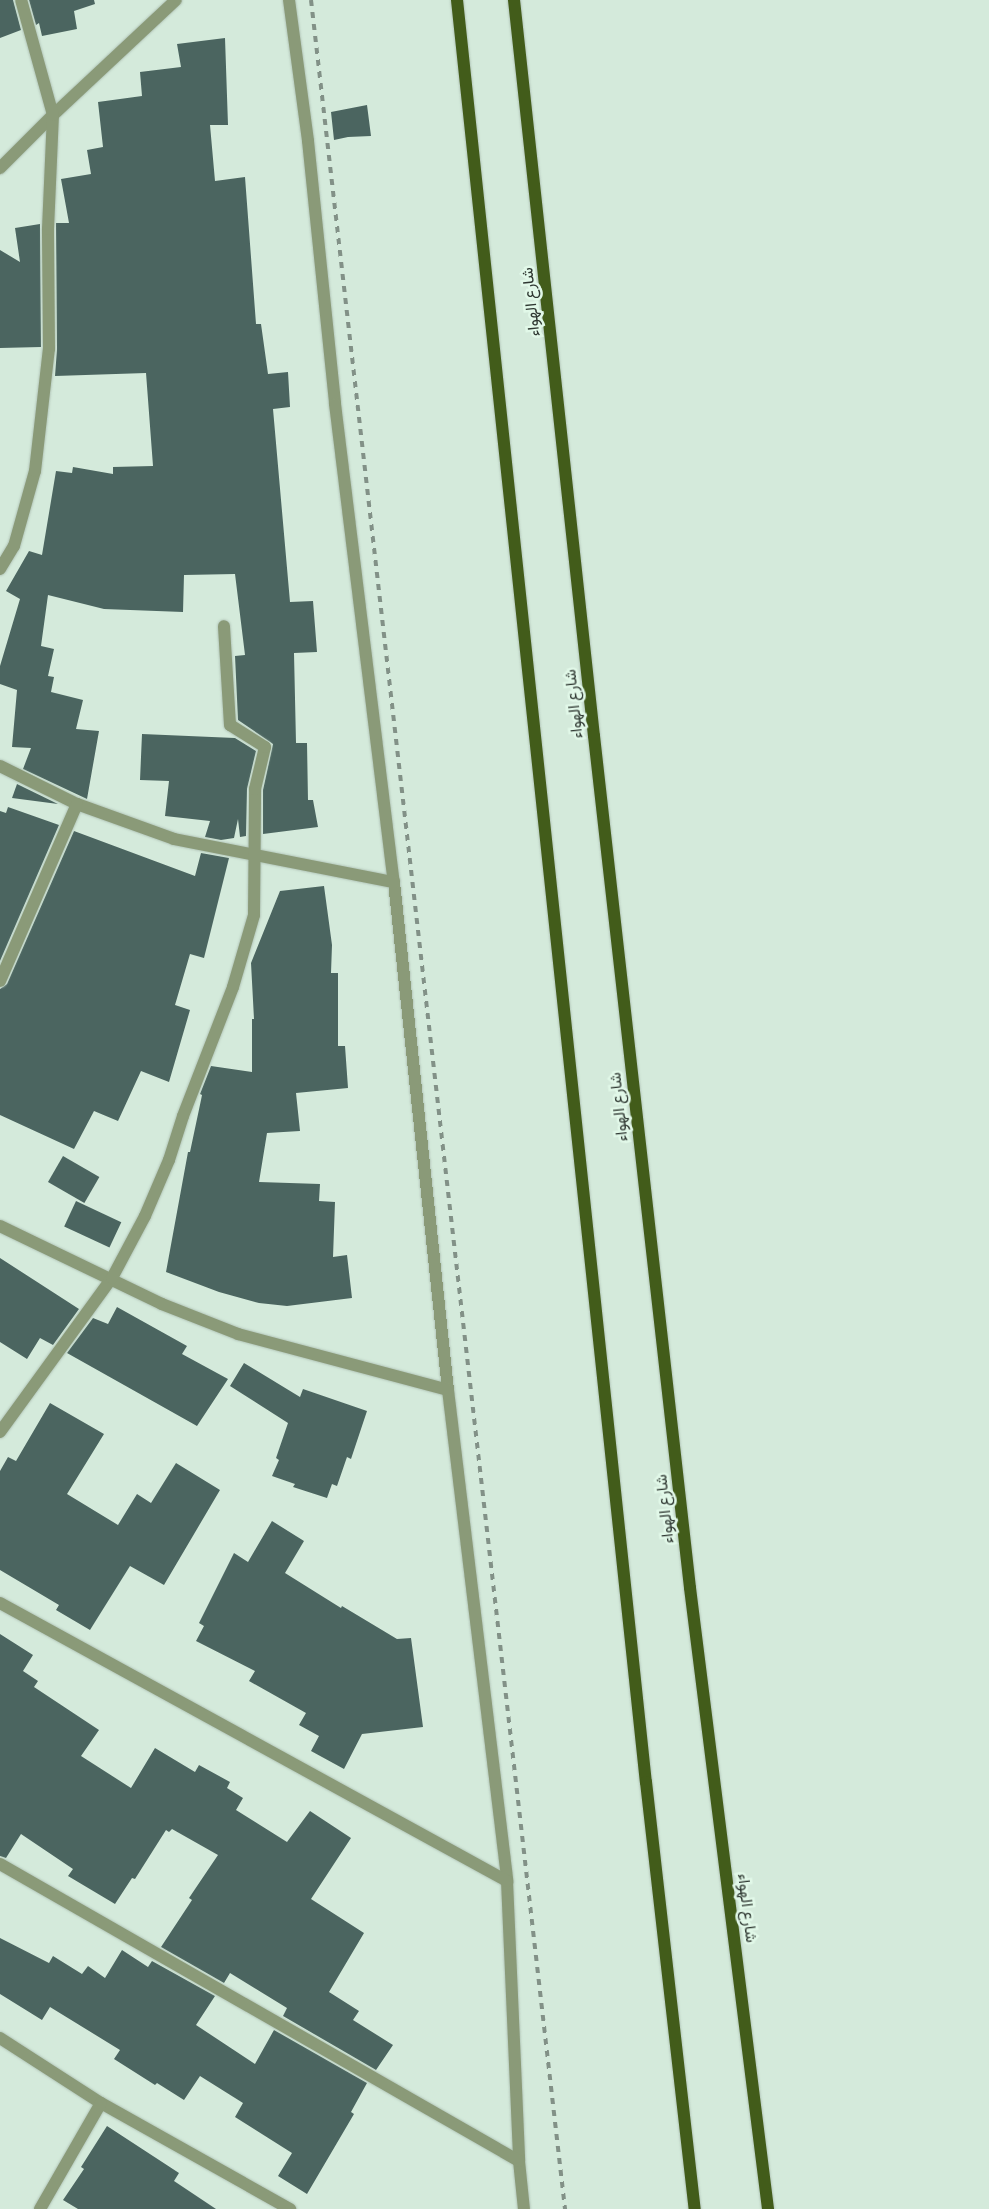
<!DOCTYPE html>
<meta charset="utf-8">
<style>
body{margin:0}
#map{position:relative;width:989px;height:2209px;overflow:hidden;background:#d4eadb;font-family:"Fira Sans Condensed",Vazirmatn,sans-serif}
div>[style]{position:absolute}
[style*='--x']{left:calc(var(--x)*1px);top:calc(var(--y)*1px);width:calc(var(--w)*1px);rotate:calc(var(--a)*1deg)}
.building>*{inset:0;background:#4b6560;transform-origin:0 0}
.roads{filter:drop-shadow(0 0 1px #b3c6b9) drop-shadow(0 0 1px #b3c6b9)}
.minor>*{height:12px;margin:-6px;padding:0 6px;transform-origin:6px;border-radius:6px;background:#8a9a78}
.major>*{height:12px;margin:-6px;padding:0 6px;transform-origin:6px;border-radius:6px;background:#425c1a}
.rail>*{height:4px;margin-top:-2px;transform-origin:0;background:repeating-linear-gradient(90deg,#829187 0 6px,transparent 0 12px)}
span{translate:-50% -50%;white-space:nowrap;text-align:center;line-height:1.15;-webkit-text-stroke:5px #e1f8e8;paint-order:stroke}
.street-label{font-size:16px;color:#2f3832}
</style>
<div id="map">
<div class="building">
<i style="clip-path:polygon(0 0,13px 0,21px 30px,0 38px)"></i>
<i style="clip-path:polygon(29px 0,94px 0,95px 4px,74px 11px,77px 29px,42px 36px,39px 23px,36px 25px)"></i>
<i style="clip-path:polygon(225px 38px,228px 125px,210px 125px,215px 181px,245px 177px,256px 324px,261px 324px,268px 374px,288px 372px,290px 407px,273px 409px,290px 602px,313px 601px,317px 652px,294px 653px,296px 743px,307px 743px,308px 800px,313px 800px,318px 827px,263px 834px,263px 790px,273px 744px,238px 720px,235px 656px,245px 655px,235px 574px,184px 575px,183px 612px,104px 609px,48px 595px,41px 646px,54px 649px,48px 676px,54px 677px,51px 692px,83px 700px,76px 729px,99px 731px,87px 799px,23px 769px,31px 748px,12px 747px,17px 690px,0 684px,0 666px,20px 599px,6px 591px,29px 551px,42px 555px,56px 471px,72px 473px,73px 467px,113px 474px,113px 467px,153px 466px,146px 373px,55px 376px,57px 349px,56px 223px,69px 223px,61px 179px,91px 174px,87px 150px,103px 147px,98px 102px,142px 96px,140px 72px,181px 67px,177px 44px)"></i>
<i style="clip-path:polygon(367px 105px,371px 136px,348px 137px,334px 140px,331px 112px)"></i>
<i style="clip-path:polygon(40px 224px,41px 347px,0 348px,0 250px,20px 262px,15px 228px)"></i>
<i style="clip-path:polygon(142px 734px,235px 738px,256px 751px,247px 789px,246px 836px,240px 837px,238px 819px,234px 838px,221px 840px,205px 837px,210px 821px,165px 816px,169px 781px,140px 780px)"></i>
<i style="clip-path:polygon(17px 784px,58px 804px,12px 798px)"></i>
<i style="clip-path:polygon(8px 807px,59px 825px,0 961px,0 811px,6px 813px)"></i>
<i style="clip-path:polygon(74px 831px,195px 876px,201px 853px,229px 858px,204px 958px,190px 954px,175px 1005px,190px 1010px,169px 1082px,141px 1071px,118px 1121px,94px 1111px,74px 1149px,0 1115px,0 989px,7px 984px)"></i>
<i style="clip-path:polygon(324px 886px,332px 945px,331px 973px,338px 973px,338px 1046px,345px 1046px,348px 1088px,296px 1093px,300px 1131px,267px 1133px,259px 1182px,320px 1184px,319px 1201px,335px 1202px,333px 1257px,347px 1255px,352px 1298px,287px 1306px,259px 1303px,219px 1292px,166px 1272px,188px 1152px,190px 1152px,201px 1100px,202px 1095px,200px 1094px,211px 1066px,252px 1072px,252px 1019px,254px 1019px,251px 963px,280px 891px)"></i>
<i style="left:63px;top:1156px;width:42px;height:30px;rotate:30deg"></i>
<i style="left:76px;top:1201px;width:50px;height:28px;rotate:25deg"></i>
<i style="clip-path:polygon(0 1258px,79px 1309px,53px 1345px,40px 1338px,27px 1359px,0 1342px)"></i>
<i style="clip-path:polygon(117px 1307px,187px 1346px,182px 1354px,228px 1379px,197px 1426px,67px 1353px,93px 1318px,108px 1324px)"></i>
<i style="clip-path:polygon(244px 1363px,300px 1397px,303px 1389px,367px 1411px,351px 1459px,347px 1457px,337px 1486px,332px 1484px,327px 1498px,293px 1487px,295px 1484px,272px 1476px,279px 1460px,276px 1458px,288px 1423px,230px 1386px)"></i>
<i style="clip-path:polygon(50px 1403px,104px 1434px,67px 1494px,118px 1525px,137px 1494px,151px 1503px,176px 1463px,220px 1490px,164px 1585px,130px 1566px,90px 1630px,56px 1610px,59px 1605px,0 1570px,0 1471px,8px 1457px,16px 1461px)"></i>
<i style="clip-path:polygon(272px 1521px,304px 1541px,285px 1573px,341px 1608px,342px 1606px,397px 1639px,411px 1638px,423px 1727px,362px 1734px,344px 1769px,311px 1751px,319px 1736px,299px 1725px,306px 1713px,249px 1681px,255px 1671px,196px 1641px,204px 1626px,199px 1623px,234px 1553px,248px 1562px)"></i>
<i style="clip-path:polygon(0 1634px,33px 1655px,23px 1671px,38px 1681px,34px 1687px,99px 1730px,81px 1756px,131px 1788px,155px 1748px,195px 1772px,199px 1765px,230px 1782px,227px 1788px,243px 1798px,236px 1810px,287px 1842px,310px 1811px,351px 1838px,311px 1899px,364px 1933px,329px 1992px,359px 2011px,353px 2020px,393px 2045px,376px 2070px,283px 2016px,287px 2008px,230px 1973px,224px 1983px,161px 1947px,192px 1900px,189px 1898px,218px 1855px,172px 1829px,169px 1832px,166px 1830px,135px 1879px,132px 1878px,115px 1904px,68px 1876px,73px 1869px,21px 1834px,6px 1858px,0 1856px)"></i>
<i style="clip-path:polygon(0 1938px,49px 1963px,53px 1956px,82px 1974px,88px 1966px,105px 1978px,122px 1950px,148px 1967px,152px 1961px,215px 1996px,196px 2025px,255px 2064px,274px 2030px,367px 2083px,351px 2112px,354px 2114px,307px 2194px,278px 2176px,292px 2153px,235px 2117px,243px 2103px,200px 2076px,184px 2100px,157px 2083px,155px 2085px,114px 2059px,120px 2050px,50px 2007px,42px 2020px,0 1994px)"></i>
<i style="clip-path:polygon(107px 2126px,179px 2173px,174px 2181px,216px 2209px,78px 2209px,63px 2200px,84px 2169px,81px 2167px)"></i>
</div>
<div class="roads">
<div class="minor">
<i style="--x:289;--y:0;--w:142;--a:82.3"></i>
<i style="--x:308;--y:141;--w:264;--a:84.1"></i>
<i style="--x:335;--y:404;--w:482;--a:83"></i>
<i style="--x:394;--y:882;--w:511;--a:83.93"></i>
<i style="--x:448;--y:1390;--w:495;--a:83.1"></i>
<i style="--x:507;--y:1881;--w:280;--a:87.5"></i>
<i style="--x:519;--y:2161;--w:48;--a:84.1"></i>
<i style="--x:0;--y:168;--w:75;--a:-45"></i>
<i style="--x:53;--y:115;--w:168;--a:-43.1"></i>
<i style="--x:0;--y:569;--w:27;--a:-59"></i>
<i style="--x:14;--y:546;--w:78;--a:-74.4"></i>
<i style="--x:35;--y:471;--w:123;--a:-83.5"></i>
<i style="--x:49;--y:349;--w:120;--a:-90.5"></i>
<i style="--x:48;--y:229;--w:114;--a:-87.5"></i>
<i style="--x:53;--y:115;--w:119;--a:-105.5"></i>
<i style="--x:0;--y:766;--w:86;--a:26.3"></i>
<i style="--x:77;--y:804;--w:103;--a:19.8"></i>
<i style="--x:174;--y:839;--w:224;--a:11.1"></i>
<i style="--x:0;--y:981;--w:193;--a:-66.5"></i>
<i style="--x:0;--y:1226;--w:180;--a:25.7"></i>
<i style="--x:162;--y:1304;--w:82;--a:21.5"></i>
<i style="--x:238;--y:1334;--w:217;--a:14.9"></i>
<i style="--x:0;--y:1432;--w:190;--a:-54"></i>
<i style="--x:112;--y:1278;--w:70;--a:-62"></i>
<i style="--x:145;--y:1216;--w:61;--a:-66.8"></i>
<i style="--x:169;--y:1160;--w:46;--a:-72.3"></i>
<i style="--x:183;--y:1116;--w:138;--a:-68.8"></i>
<i style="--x:233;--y:987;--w:75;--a:-73.7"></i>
<i style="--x:254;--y:915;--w:126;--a:-89.5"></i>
<i style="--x:255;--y:789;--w:43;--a:-76.6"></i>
<i style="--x:265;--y:747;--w:41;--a:-147.8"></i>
<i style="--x:230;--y:725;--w:99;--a:-93.5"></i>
<i style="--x:0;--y:1603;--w:578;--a:28.74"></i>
<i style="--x:0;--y:1864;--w:598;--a:29.78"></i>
<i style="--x:0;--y:2038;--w:120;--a:32.8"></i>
<i style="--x:101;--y:2103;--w:217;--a:29.3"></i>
<i style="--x:40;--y:2209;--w:122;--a:-60.1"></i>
</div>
<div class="major">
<i style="--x:457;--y:0;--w:1792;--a:83.95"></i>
<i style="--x:646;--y:1782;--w:430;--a:83.5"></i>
<i style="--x:514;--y:0;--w:740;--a:83.8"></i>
<i style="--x:594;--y:736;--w:857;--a:83.57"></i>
<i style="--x:690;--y:1588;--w:626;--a:82.84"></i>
</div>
</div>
<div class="rail">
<i style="--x:311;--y:0;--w:2224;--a:83.44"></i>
</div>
<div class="street-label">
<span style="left:531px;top:302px;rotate:-96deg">شارع الهواء</span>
<span style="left:574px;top:704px;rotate:-96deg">شارع الهواء</span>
<span style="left:619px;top:1107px;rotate:-96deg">شارع الهواء</span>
<span style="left:665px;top:1509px;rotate:-96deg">شارع الهواء</span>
<span style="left:747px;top:1908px;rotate:83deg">شارع الهواء</span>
</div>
</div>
